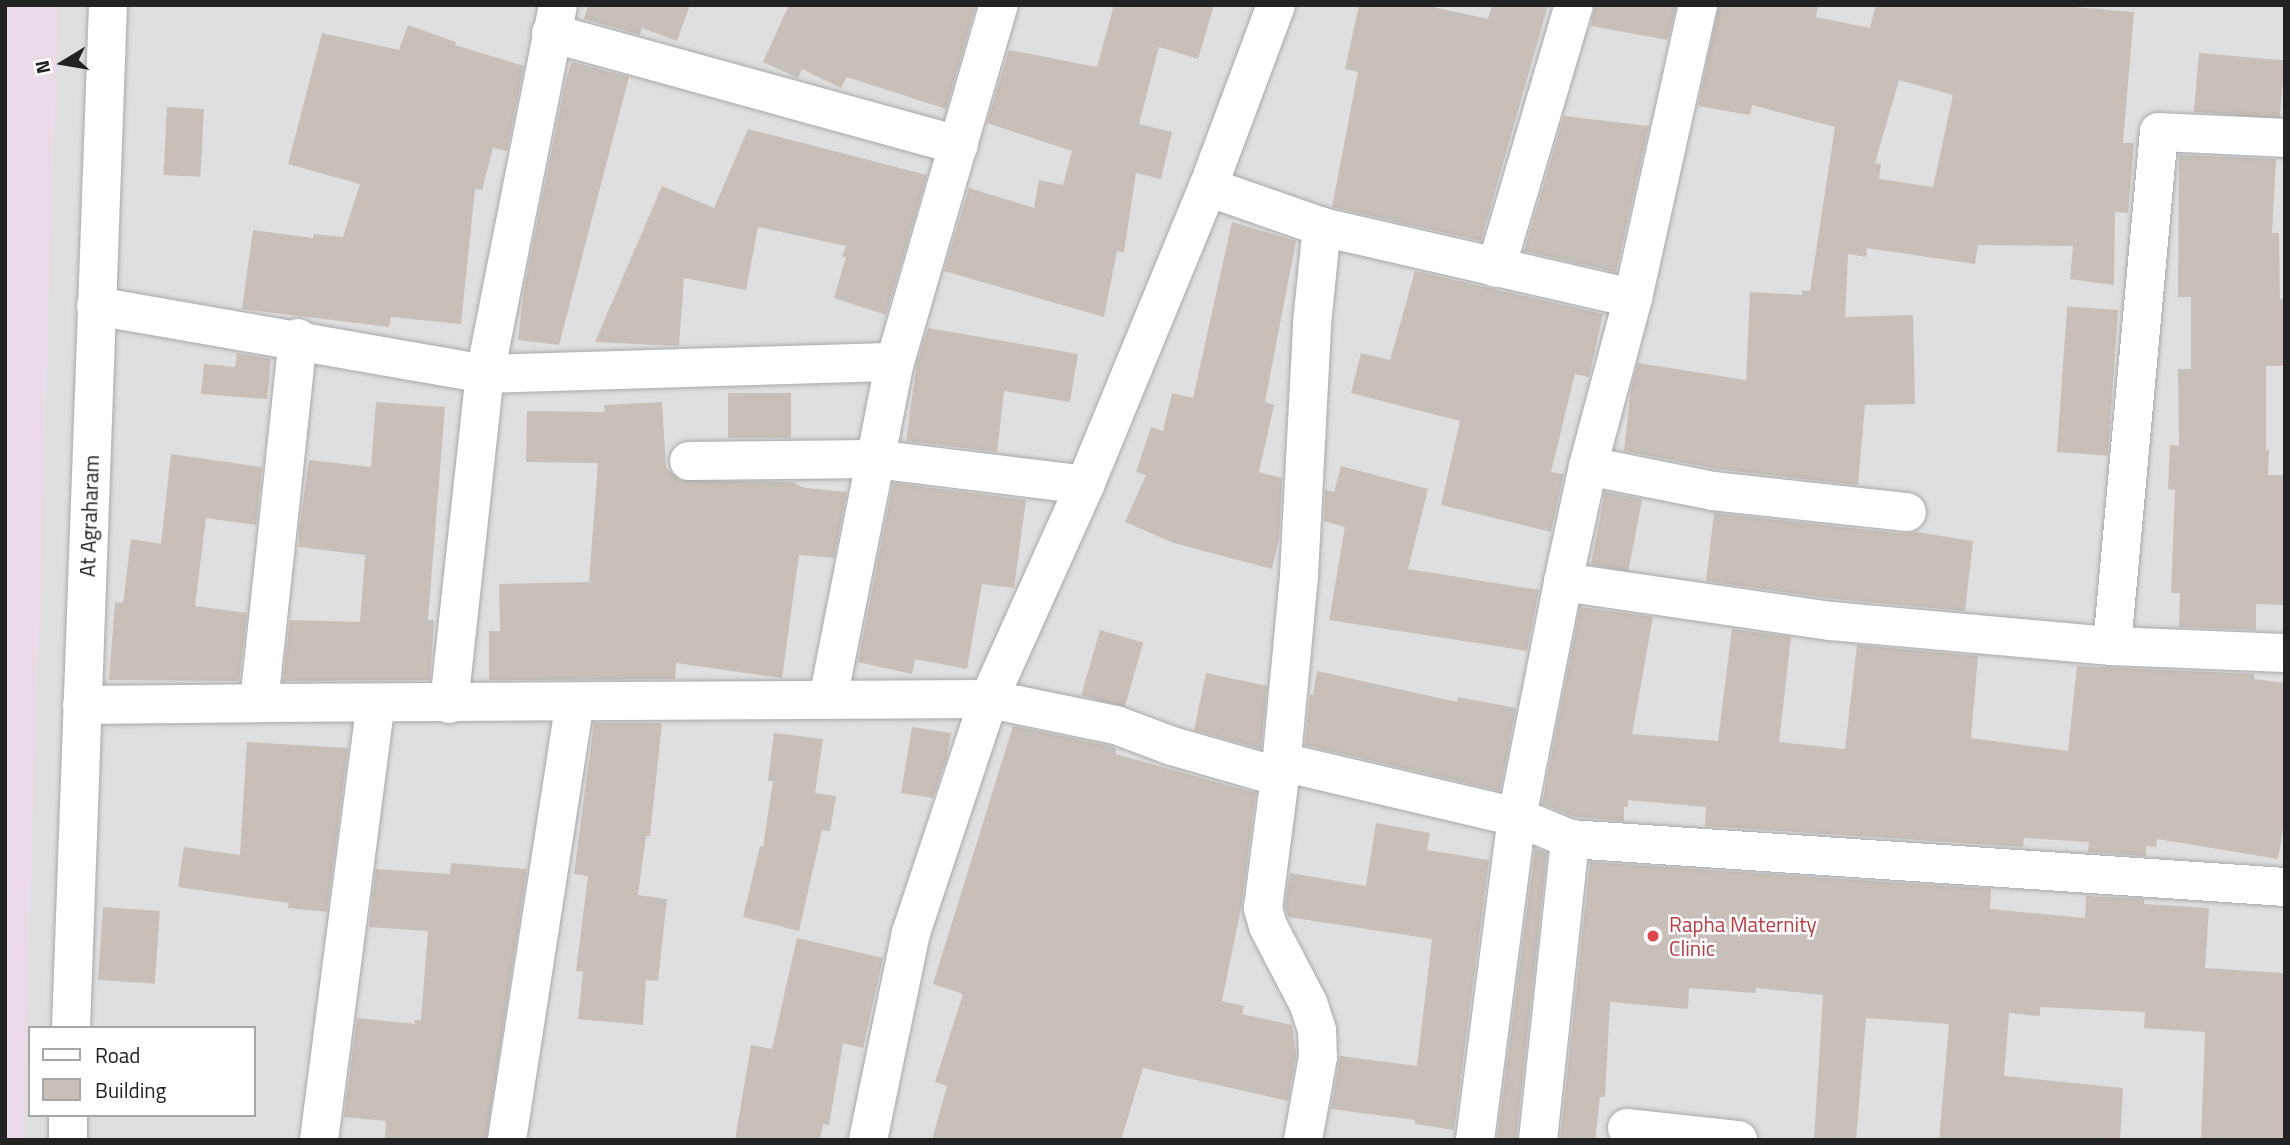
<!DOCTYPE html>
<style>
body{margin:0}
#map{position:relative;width:2290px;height:1145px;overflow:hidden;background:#f2efe9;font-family:"Titillium Web",sans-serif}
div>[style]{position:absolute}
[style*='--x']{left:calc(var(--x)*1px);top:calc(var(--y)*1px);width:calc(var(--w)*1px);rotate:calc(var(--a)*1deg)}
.residential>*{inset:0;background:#e0dfdf}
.industrial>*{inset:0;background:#ebdbe8}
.building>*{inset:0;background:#c7bfb8;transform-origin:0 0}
.roads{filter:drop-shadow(0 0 2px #a9a9a9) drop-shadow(0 0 2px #a9a9a9)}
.minor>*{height:38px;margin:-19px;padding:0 19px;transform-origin:19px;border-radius:19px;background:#fff}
.dots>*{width:19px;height:19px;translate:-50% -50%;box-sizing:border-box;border:4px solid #fff;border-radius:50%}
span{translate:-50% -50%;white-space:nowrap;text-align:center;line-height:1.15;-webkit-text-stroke:5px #fff;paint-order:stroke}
.street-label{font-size:21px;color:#222}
.health-label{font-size:21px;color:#be3a42}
.left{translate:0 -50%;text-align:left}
.frame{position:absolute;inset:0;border:7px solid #222;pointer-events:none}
.legend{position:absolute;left:28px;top:1026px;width:228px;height:91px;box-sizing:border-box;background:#fff;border:2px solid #a7a7a7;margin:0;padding:9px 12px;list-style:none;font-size:21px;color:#222}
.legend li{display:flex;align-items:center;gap:14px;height:35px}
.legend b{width:35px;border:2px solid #a7a7a7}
.north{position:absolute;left:28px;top:28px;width:70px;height:70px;-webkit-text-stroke:5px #fff;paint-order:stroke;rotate:259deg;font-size:19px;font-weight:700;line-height:28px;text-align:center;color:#222}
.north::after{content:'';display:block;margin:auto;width:24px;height:32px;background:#222;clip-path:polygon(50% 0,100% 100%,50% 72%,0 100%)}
</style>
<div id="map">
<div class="residential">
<i style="clip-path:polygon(evenodd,5px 5px,2285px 5px,2285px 1140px,5px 1140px,5px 5px,30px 1028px,254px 1028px,254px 1115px,30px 1115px,30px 1028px)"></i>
</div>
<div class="industrial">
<i style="clip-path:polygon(5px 5px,58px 5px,23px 1140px,5px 1140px)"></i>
</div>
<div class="building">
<i style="clip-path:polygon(588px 5px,690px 5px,677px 41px,642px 28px,640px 35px,584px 19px)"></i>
<i style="clip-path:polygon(789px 5px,976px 5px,946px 109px,847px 77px,841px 88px,802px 69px,798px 78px,763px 62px)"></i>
<i style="clip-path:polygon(1114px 5px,1214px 5px,1198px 59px,1159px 47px,1139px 124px,1172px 132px,1161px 179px,1136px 173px,1124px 252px,1117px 251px,1104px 317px,944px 271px,969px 188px,1034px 208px,1039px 180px,1063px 185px,1072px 151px,987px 123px,1009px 50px,1097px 67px)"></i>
<i style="clip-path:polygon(1359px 5px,1424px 5px,1488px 19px,1492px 5px,1548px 5px,1481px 241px,1332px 207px,1358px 72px,1345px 69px)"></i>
<i style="clip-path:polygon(1595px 5px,1676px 5px,1668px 40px,1591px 26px)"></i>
<i style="clip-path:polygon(evenodd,1719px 5px,1818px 5px,1816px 17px,1870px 28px,1876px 5px,2052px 5px,2134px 12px,2123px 143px,2134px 143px,2128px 213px,2115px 212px,2114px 285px,2070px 279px,2073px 246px,1978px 245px,1975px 264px,1867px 248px,1866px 257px,1848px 254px,1845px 317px,1913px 315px,1915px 404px,1865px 405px,1858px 485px,1716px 469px,1624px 451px,1631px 388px,1638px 363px,1746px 380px,1750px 292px,1802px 295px,1802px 290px,1810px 291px,1835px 127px,1752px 105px,1750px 115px,1698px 106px,1719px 5px,1899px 80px,1953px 95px,1933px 187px,1879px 179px,1881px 164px,1875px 163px,1899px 80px)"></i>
<i style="clip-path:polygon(408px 25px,456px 42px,455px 45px,524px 66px,507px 151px,493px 148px,482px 190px,475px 189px,461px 324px,391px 317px,389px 327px,242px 309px,253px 230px,313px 238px,314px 234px,343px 237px,360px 184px,288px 164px,322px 33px,399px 50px)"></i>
<i style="left:2199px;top:53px;width:86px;height:59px;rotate:5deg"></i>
<i style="clip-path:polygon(572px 62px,629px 77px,559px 345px,518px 340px,524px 289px,566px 79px)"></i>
<i style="left:167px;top:107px;width:37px;height:68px;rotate:3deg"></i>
<i style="clip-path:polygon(1564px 116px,1649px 126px,1616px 272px,1524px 251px)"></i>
<i style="clip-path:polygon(748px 129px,927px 175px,886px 315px,834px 298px,846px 257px,842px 256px,846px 246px,758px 227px,746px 290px,684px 278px,679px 346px,595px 342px,662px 186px,714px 208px)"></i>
<i style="clip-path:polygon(2179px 155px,2276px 159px,2272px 233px,2279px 233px,2280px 299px,2285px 299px,2285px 366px,2266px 366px,2266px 450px,2269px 450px,2268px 475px,2285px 475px,2285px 605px,2256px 604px,2256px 630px,2179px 627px,2180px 593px,2171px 593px,2175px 490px,2168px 489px,2170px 445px,2179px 446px,2178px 369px,2191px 369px,2191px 297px,2178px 297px)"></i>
<i style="clip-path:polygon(1232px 222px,1296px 241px,1265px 402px,1274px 405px,1259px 472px,1282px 478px,1279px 538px,1272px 569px,1174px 543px,1125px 522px,1146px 475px,1136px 472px,1151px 427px,1163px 431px,1172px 393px,1193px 398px)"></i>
<i style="clip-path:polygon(1415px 271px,1603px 314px,1589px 377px,1575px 374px,1551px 472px,1564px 474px,1551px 532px,1441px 505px,1460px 421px,1351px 393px,1361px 353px,1390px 360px)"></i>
<i style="left:2118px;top:310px;width:146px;height:51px;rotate:94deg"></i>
<i style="clip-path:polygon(928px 328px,1078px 354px,1070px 402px,1004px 391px,997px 452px,906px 441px,917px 363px)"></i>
<i style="clip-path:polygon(237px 353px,271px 359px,267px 399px,201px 394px,204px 364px,235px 367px)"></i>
<i style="left:791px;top:393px;width:45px;height:63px;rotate:90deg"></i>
<i style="clip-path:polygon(376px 402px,445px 407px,428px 620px,434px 620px,430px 680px,283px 681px,290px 620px,360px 622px,365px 555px,299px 547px,299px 531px,309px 460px,371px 467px)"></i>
<i style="clip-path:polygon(662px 402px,666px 467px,679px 480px,791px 482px,805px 488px,847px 492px,834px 558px,799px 555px,782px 678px,676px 663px,675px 679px,489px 680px,489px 631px,500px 631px,499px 584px,589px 582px,598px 463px,526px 462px,527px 411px,605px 412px,604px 405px)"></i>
<i style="clip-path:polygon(171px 454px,262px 467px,256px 525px,206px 518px,195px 606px,247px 613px,239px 681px,109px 680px,115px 602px,123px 603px,131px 539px,161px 544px)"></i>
<i style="clip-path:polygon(1341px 466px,1428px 489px,1408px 569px,1539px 590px,1527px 651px,1329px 620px,1345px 527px,1324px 521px,1325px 490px,1334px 492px)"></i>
<i style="clip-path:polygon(893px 483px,1026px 500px,1014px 588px,982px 584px,967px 669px,915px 659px,912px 674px,858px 662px)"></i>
<i style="left:1605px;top:492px;width:38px;height:74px;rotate:11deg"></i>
<i style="clip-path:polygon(1714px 513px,1905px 534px,1916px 532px,1973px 541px,1965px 611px,1834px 599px,1706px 581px)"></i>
<i style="clip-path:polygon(1580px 607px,1653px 617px,1632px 734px,1718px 741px,1732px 629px,1791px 637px,1779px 742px,1845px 749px,1857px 645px,1978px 656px,1971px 738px,2068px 751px,2077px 666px,2254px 674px,2254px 679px,2285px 683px,2285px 817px,2278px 859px,2157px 839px,2156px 847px,2146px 846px,2146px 856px,2088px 852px,2089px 842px,2024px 838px,2023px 847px,1705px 826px,1706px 807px,1628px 800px,1628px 807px,1624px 807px,1624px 821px,1575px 817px,1542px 804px)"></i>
<i style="left:1100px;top:630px;width:45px;height:68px;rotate:16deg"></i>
<i style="clip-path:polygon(1317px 671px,1457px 702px,1458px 697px,1516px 708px,1500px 791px,1305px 745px,1310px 695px,1313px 695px)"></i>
<i style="clip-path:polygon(1206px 673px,1267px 686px,1261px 749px,1194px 730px)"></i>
<i style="clip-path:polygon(594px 723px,662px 723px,650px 836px,646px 836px,638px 895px,667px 899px,658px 981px,646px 980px,643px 1025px,578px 1019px,583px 972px,576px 971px,588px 876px,574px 874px)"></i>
<i style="clip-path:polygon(1013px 726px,1110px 746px,1116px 749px,1115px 754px,1256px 793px,1241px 908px,1222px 1001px,1244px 1006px,1242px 1014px,1292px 1025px,1296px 1055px,1288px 1101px,1143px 1068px,1121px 1140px,932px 1140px,947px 1086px,935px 1082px,963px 994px,933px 984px)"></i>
<i style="clip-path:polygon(912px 727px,951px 733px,947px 756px,933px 798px,901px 793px)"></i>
<i style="clip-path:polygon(774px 733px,823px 739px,815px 793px,836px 796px,830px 831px,822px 830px,799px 931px,743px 917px,760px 846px,763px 847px,773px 781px,768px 781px)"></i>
<i style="clip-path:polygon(247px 742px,348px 748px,327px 912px,288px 908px,289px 903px,178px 887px,184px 847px,240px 855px)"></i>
<i style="clip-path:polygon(1376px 823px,1430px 833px,1427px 850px,1489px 860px,1454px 1130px,1415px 1124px,1415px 1120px,1331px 1109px,1340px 1056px,1417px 1066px,1432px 939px,1288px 917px,1285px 906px,1290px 873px,1366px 886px)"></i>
<i style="clip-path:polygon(1535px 848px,1547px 853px,1516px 1140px,1497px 1140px)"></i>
<i style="clip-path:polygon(1590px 862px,1991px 889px,1990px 909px,2085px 918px,2086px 896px,2144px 899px,2144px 904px,2209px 908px,2205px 968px,2285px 973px,2285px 1140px,2201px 1140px,2205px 1032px,2144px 1028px,2145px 1012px,2040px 1007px,2040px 1016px,2009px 1013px,2004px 1076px,2123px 1088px,2120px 1140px,1939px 1140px,1949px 1024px,1866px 1018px,1856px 1140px,1814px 1140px,1823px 995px,1756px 988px,1755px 993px,1689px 988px,1688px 1009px,1610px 1002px,1605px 1097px,1600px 1097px,1595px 1140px,1560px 1140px)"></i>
<i style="clip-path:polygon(451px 863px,527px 869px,486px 1140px,385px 1140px,386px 1121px,344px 1117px,357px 1018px,415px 1024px,415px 1020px,421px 1020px,428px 931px,369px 927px,376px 869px,450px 874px)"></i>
<i style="left:103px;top:907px;width:57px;height:73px;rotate:4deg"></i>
<i style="clip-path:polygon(797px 938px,883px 958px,863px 1048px,843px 1043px,829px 1125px,823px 1124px,820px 1140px,735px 1140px,751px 1045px,772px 1049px)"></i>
</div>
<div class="roads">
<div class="minor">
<i style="--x:551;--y:33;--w:423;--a:15.4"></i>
<i style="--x:1208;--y:187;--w:121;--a:19.3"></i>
<i style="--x:1322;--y:227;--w:319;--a:12.9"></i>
<i style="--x:1496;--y:268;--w:274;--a:-73.5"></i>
<i style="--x:96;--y:306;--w:395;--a:9.9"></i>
<i style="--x:485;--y:374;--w:410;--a:-1.7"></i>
<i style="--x:298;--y:338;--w:367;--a:96.1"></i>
<i style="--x:259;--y:703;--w:730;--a:-0.31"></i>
<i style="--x:989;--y:699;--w:130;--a:11.6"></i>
<i style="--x:1116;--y:725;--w:60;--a:20.6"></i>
<i style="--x:1172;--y:746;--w:112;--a:16"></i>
<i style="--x:689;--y:461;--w:185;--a:-0.6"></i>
<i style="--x:874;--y:459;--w:213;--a:7"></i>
<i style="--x:1588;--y:466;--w:127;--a:11.3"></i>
<i style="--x:1713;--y:491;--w:195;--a:6.2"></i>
<i style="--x:1563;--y:582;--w:271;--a:8.3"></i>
<i style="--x:1831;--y:621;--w:282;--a:5.1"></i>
<i style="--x:2112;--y:646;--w:173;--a:2.3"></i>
<i style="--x:2112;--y:646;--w:516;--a:-84.78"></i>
<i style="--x:2159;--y:132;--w:126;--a:2.7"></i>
<i style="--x:828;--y:699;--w:344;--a:-78.8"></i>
<i style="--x:895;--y:362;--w:372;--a:-73.8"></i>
<i style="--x:449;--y:704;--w:332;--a:-83.8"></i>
<i style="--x:485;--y:374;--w:376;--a:-78.8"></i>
<i style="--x:82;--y:705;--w:177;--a:-0.6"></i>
<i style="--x:1282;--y:762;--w:241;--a:13.2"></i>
<i style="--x:1517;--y:817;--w:57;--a:22.5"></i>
<i style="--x:1570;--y:839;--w:717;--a:3.84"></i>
<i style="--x:71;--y:1028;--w:1024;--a:-87.93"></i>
<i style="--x:1627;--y:1128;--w:112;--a:6.2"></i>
<i style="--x:68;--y:1140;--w:25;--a:-90"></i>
<i style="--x:319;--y:1140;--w:440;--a:-82.6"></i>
<i style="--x:507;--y:1140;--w:443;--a:-81.2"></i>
<i style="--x:868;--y:1140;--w:211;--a:-78.3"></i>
<i style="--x:911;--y:933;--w:247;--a:-71.6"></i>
<i style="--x:989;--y:699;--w:235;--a:-65.8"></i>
<i style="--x:1085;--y:485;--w:322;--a:-67.6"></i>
<i style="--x:1208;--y:187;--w:194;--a:-69.5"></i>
<i style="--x:1303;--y:1140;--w:84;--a:-79.8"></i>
<i style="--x:1318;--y:1057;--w:27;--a:-92"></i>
<i style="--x:1317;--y:1030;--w:28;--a:-108"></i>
<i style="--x:1308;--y:1003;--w:87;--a:-117.5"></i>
<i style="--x:1268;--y:926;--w:19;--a:-106"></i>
<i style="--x:1263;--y:908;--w:132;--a:-82.6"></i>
<i style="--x:1280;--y:777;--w:203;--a:-84.6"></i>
<i style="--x:1299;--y:575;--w:252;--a:-87"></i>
<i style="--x:1312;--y:323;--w:97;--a:-84.1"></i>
<i style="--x:1475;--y:1140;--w:326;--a:-82.6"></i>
<i style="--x:1517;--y:817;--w:239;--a:-78.9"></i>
<i style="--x:1563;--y:582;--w:119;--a:-77.8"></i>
<i style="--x:1588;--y:466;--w:174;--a:-75"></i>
<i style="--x:1633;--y:298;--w:300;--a:-77.5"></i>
<i style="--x:1538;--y:1140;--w:303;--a:-83.9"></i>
</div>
</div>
<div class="dots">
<i style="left:1653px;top:936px;background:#e0444e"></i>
</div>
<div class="street-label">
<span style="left:89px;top:516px;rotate:-88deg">At Agraharam</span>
</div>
<div class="health-label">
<span class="left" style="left:1669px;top:936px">Rapha Maternity<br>Clinic</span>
</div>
<div class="frame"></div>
<ul class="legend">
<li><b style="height:9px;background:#fff"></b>Road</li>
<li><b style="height:19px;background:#c7bfb8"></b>Building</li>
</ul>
<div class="north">N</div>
</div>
